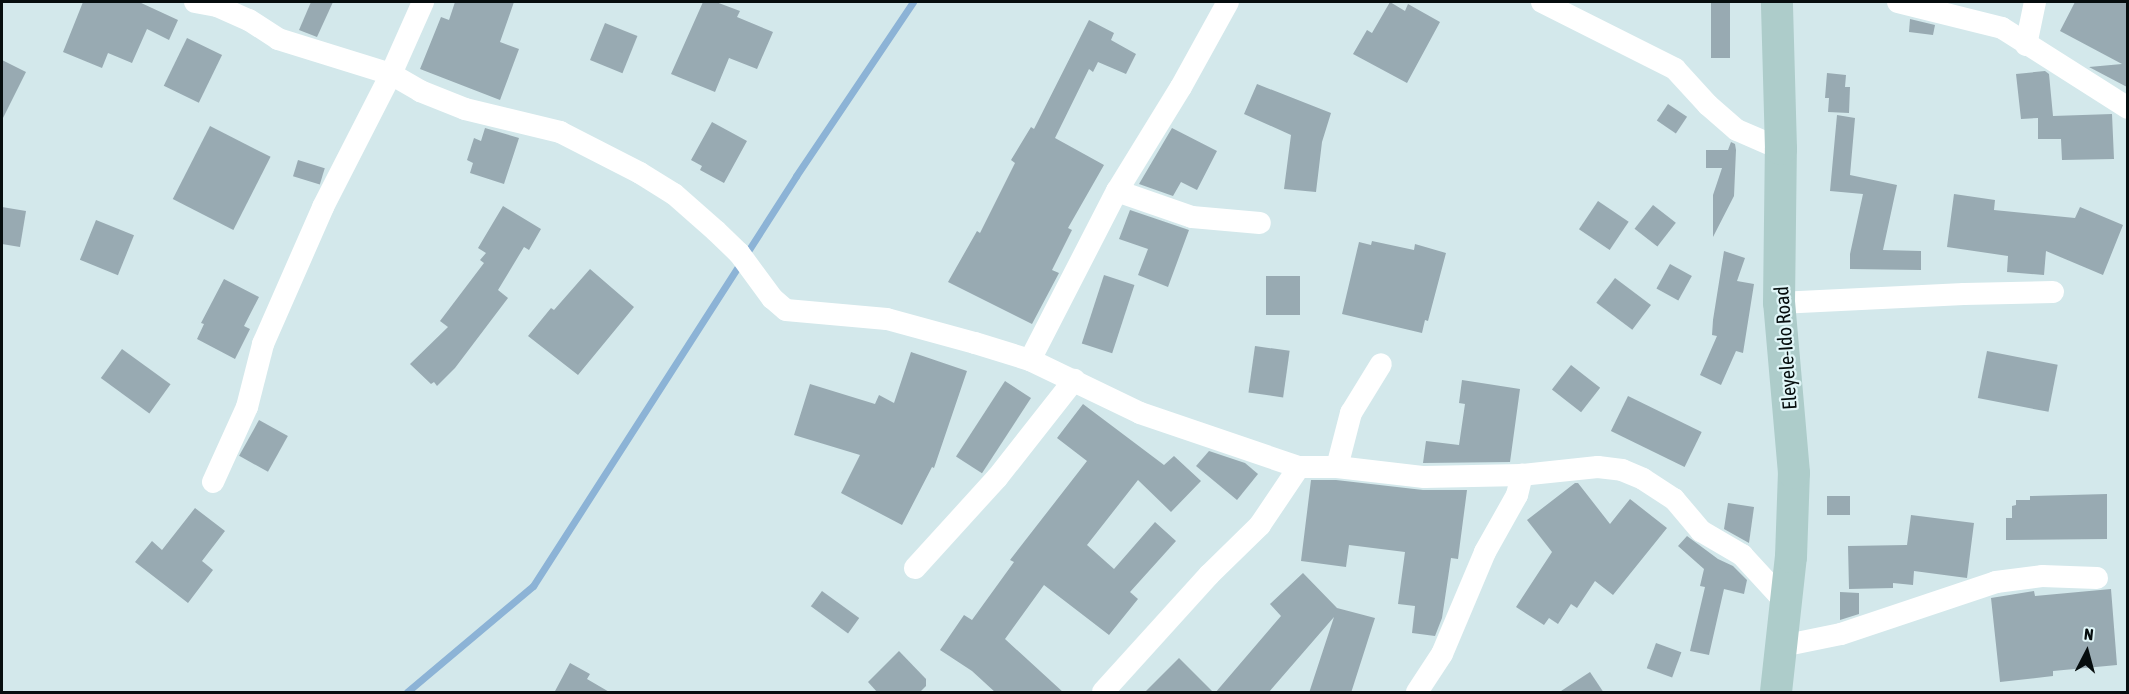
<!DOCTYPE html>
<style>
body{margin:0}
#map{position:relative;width:2129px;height:694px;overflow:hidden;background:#d3e8eb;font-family:"Asap Condensed",sans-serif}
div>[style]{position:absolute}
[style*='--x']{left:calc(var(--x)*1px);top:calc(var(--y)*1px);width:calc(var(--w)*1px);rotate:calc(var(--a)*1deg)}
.stream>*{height:7px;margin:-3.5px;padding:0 3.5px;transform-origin:3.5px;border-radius:3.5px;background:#8cb3d6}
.building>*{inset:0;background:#98aab2;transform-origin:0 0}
.street>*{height:22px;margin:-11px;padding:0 11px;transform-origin:11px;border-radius:11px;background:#fff}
.secondary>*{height:32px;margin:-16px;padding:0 16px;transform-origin:16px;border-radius:16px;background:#adccca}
span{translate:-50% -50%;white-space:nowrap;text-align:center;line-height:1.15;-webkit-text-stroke:4.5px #e0f6f8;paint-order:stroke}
.street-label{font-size:20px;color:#060d0e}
.frame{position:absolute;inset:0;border:3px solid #060d0e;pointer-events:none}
.north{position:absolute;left:2057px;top:622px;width:60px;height:60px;-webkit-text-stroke:4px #e0f6f8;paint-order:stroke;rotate:6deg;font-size:16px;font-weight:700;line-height:24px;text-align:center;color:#060d0e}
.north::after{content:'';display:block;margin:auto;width:21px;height:27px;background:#060d0e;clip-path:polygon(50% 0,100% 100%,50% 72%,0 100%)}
</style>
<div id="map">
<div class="stream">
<i style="--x:407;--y:692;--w:165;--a:-40.1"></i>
<i style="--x:533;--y:586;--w:487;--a:-57.3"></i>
<i style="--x:796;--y:176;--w:210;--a:-56.1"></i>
</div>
<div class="building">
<i style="clip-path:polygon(83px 2px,139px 2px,178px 20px,169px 40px,147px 29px,132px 63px,108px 53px,102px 68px,63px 52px)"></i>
<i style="clip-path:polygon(311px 2px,333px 2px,317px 37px,299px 30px)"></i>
<i style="clip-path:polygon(455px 2px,514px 2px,500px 42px,519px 49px,500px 100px,420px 69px,441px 17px,449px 20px)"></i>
<i style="clip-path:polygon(703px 2px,716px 2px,740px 11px,737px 17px,773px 32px,757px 69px,729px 58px,715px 92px,671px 74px)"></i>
<i style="clip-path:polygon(1390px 2px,1405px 11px,1408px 4px,1440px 22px,1407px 83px,1353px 54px,1367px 30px,1372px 33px)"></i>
<i style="left:1711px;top:2px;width:19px;height:56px"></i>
<i style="clip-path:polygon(2075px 2px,2127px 2px,2127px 87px,2089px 67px,2122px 64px,2060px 31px)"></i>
<i style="clip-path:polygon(1910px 19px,1935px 25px,1933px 35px,1909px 32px)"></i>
<i style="clip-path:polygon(1089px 20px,1114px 33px,1111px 40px,1136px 54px,1126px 74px,1098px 62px,1093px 72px,1089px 69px,1055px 138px,1104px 165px,1068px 228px,1072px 230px,1052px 270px,1059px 273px,1032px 324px,948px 282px,977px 231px,980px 233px,1015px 163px,1011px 160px,1031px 127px,1034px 129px)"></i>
<i style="left:605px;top:23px;width:35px;height:40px;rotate:22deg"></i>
<i style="left:187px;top:38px;width:39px;height:53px;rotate:26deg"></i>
<i style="clip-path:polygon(2px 60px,26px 72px,2px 120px)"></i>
<i style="clip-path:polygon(2045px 71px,2049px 74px,2053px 116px,2112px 114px,2114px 159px,2062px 160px,2061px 139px,2038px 139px,2038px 118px,2021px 119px,2016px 74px)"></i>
<i style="clip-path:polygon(1827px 73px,1846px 75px,1845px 87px,1850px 87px,1849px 113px,1828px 112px,1829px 98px,1825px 98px)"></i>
<i style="clip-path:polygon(1257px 84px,1331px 113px,1322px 142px,1316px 192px,1284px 189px,1291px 135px,1244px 114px)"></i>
<i style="left:1668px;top:104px;width:23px;height:20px;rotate:34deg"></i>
<i style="clip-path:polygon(1837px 115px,1855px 118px,1850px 175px,1897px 185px,1883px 250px,1921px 251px,1921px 270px,1850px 269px,1850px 254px,1863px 194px,1830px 191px)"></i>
<i style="clip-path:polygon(712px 122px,747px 141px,724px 183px,700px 170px,702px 166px,691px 160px)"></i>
<i style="left:210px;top:126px;width:68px;height:82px;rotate:27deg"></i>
<i style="clip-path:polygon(485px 128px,519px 138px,504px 184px,470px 173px,473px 163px,467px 160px,474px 138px,481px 141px)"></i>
<i style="clip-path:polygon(1172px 128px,1217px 151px,1197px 190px,1181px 182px,1173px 196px,1139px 184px)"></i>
<i style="clip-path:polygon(1731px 142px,1735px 144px,1736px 150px,1734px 196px,1713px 237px,1713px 195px,1722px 168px,1706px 168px,1706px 150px,1728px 150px)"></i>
<i style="left:298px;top:160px;width:28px;height:17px;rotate:17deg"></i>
<i style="clip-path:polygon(1954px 194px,1995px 200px,1994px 210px,2075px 218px,2080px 207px,2123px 225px,2103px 275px,2046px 251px,2044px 275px,2007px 272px,2008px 256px,1947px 247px)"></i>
<i style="left:1598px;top:201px;width:37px;height:34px;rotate:34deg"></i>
<i style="left:1653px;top:205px;width:29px;height:30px;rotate:38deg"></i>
<i style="clip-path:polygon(503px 206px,541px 229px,529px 250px,524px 247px,498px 290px,508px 298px,455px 368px,437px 386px,434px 382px,431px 384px,410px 364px,448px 327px,440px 321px,484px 263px,480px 260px,486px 253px,478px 248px)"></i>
<i style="clip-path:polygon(2px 207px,26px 211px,20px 247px,2px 244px)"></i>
<i style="clip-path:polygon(1130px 210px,1189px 230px,1168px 287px,1138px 275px,1148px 249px,1119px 239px)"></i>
<i style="left:96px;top:220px;width:41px;height:43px;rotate:22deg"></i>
<i style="clip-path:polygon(1372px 241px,1414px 250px,1415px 244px,1446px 253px,1428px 321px,1425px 320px,1422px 333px,1342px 314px,1359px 242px,1371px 245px)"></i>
<i style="clip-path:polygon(1724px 251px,1745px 258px,1737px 281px,1754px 284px,1743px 353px,1736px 351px,1721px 385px,1700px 375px,1717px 336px,1712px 335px,1713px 320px)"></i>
<i style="left:1670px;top:264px;width:25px;height:28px;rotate:29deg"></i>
<i style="clip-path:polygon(590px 269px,634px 307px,578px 375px,528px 336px,551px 308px,554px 310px)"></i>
<i style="left:1104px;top:275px;width:32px;height:72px;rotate:18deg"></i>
<i style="left:1266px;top:276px;width:34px;height:39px"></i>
<i style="left:1615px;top:278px;width:45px;height:31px;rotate:37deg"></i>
<i style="clip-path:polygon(224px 279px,259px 297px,244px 326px,250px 329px,235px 359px,197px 339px,204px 324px,201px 323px)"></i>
<i style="left:1255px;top:346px;width:35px;height:47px;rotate:8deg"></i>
<i style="left:122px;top:349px;width:60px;height:36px;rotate:36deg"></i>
<i style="left:1987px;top:351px;width:72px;height:48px;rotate:11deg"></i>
<i style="clip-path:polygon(911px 352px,967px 371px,934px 468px,932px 467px,902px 525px,841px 493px,860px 455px,794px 435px,810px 384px,875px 404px,879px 395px,894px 403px)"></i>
<i style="left:1571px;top:365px;width:37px;height:31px;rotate:38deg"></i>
<i style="clip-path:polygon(1462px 380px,1520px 389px,1510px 462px,1423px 463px,1426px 441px,1459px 445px,1465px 404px,1459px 403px)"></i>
<i style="left:1005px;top:381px;width:31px;height:90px;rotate:33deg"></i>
<i style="left:1628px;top:396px;width:82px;height:39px;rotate:26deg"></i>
<i style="clip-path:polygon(1083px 404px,1164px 465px,1174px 456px,1201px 481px,1171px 512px,1138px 480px,1087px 545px,1114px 569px,1155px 522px,1176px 541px,1130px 592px,1138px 599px,1109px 635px,1044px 585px,1005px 639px,1064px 693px,996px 693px,972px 671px,940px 650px,964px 615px,972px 620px,1014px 562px,1010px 560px,1087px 461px,1057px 438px)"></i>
<i style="left:259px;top:420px;width:33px;height:41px;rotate:29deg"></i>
<i style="clip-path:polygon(1209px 451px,1245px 463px,1258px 474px,1237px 500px,1196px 466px)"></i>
<i style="clip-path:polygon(1311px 480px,1336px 480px,1423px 490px,1467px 490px,1458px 559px,1451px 558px,1442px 618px,1435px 636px,1412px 633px,1415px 606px,1398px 604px,1405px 552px,1349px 545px,1346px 567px,1301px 561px)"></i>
<i style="clip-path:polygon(1575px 483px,1578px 483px,1610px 524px,1630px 499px,1667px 528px,1613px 595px,1595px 581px,1577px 608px,1571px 604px,1558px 624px,1549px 618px,1544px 625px,1516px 607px,1552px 552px,1527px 520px)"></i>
<i style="clip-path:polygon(2107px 494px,2107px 539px,2006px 540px,2006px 518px,2012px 518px,2012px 506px,2016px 505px,2016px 500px,2030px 500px,2030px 496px)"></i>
<i style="left:1827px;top:496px;width:23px;height:19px"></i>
<i style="clip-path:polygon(1728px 503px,1754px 507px,1749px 543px,1724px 529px)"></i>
<i style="clip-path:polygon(195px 508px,225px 531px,202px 561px,213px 570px,188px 603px,135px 562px,152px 541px,162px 550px)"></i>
<i style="clip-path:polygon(1911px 515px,1974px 523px,1967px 578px,1914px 571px,1913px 585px,1893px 583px,1893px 588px,1849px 589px,1848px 546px,1907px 545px)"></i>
<i style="clip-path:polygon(1687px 536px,1718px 559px,1733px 566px,1747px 580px,1744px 594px,1724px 589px,1709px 655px,1690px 651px,1705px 587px,1700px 586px,1704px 569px,1678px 546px)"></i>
<i style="clip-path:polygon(1303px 573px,1337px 608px,1375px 618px,1351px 693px,1309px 693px,1334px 617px,1268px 693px,1215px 693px,1281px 616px,1270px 604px)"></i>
<i style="clip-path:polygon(2111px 589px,2117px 665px,2053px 671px,2053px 676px,2000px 682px,1991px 598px,2034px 591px,2035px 596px)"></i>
<i style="left:822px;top:591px;width:46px;height:19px;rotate:36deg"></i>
<i style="clip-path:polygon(1840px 592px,1859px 593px,1859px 614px,1840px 620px)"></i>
<i style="left:1656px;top:643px;width:27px;height:27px;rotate:20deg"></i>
<i style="clip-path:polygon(899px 651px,926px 679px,926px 686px,919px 693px,878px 693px,868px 682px)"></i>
<i style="clip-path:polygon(1179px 658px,1214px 693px,1144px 693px)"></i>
<i style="clip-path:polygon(570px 663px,590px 674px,587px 679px,611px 693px,554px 693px)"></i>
<i style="clip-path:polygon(1590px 672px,1604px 693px,1558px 693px)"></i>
</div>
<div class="street">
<i style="--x:195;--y:2;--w:22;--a:10"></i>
<i style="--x:217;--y:6;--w:35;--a:24"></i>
<i style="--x:249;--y:20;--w:35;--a:33"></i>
<i style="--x:278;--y:39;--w:118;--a:17.2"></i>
<i style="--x:391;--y:74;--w:34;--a:30"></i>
<i style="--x:420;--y:91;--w:48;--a:21.8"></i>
<i style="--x:465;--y:109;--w:98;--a:13.6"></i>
<i style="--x:560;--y:132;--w:90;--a:27.1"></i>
<i style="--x:640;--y:173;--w:40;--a:32"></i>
<i style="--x:674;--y:194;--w:56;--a:41.4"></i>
<i style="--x:716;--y:231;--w:32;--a:44"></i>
<i style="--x:739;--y:253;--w:56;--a:53.7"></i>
<i style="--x:772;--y:298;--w:18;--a:41"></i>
<i style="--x:786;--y:310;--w:101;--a:5.1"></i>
<i style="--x:887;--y:319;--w:91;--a:15.3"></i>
<i style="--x:975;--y:343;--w:58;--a:17.2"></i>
<i style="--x:1030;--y:360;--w:122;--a:25.7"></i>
<i style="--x:1140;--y:413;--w:168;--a:18.8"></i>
<i style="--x:1299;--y:467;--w:38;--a:0"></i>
<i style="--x:1337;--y:467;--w:88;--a:6.6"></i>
<i style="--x:1424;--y:477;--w:98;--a:-1.2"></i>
<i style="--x:1522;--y:475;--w:76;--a:-6"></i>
<i style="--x:1598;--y:467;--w:24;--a:7"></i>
<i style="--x:1622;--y:470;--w:23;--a:23"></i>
<i style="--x:1643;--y:479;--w:37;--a:33"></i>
<i style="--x:1674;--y:499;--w:42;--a:49.8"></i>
<i style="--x:1701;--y:531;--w:48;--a:30.3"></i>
<i style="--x:1742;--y:555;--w:67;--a:47.4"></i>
<i style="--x:1542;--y:2;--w:149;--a:26.7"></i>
<i style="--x:1675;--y:69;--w:49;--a:47.5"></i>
<i style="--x:1708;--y:105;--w:38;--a:41"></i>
<i style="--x:1737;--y:130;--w:48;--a:23.4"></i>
<i style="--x:1898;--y:2;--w:107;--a:14"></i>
<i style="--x:2002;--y:28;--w:149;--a:32.4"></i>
<i style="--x:2026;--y:45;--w:44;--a:-78.2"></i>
<i style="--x:1117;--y:191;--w:79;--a:19.1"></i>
<i style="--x:1192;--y:217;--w:68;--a:5"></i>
<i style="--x:1779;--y:303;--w:185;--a:-2.8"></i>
<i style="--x:1964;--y:294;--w:89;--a:-1.3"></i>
<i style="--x:1030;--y:360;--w:190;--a:-62.8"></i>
<i style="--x:1117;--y:191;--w:122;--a:-58.4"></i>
<i style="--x:1181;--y:87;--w:97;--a:-61.1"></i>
<i style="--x:1337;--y:467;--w:56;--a:-75.5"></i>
<i style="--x:1351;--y:413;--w:57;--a:-58.5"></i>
<i style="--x:213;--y:482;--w:82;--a:-65.6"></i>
<i style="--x:247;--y:407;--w:65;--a:-75.7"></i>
<i style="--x:263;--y:344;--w:150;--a:-66.3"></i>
<i style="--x:323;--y:207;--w:149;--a:-62.9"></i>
<i style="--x:391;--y:74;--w:79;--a:-66"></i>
<i style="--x:915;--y:568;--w:122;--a:-47.7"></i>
<i style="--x:997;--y:478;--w:125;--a:-51.8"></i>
<i style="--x:1782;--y:646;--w:60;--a:-11.5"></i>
<i style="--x:1841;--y:634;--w:163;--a:-18.5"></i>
<i style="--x:1996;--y:582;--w:46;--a:-7.4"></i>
<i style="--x:2042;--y:576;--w:55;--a:2.1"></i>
<i style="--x:1103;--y:692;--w:158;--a:-47.8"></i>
<i style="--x:1209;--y:575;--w:71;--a:-44.4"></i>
<i style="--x:1260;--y:525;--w:70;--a:-56.1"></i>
<i style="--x:1417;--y:692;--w:45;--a:-56.7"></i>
<i style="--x:1442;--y:654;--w:111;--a:-67.1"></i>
<i style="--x:1485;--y:552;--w:65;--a:-60.7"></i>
<i style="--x:1517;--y:495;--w:21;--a:-76"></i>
</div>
<div class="secondary">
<i style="--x:1776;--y:692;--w:136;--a:-83.7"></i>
<i style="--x:1791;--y:557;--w:84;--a:-88"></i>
<i style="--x:1794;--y:473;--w:171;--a:-95"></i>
<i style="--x:1779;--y:303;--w:154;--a:-89.3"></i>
<i style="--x:1781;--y:149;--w:147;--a:-91.6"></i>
</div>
<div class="street-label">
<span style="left:1785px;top:348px;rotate:-94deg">Eleyele-Ido Road</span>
</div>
<div class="frame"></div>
<div class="north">N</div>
</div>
